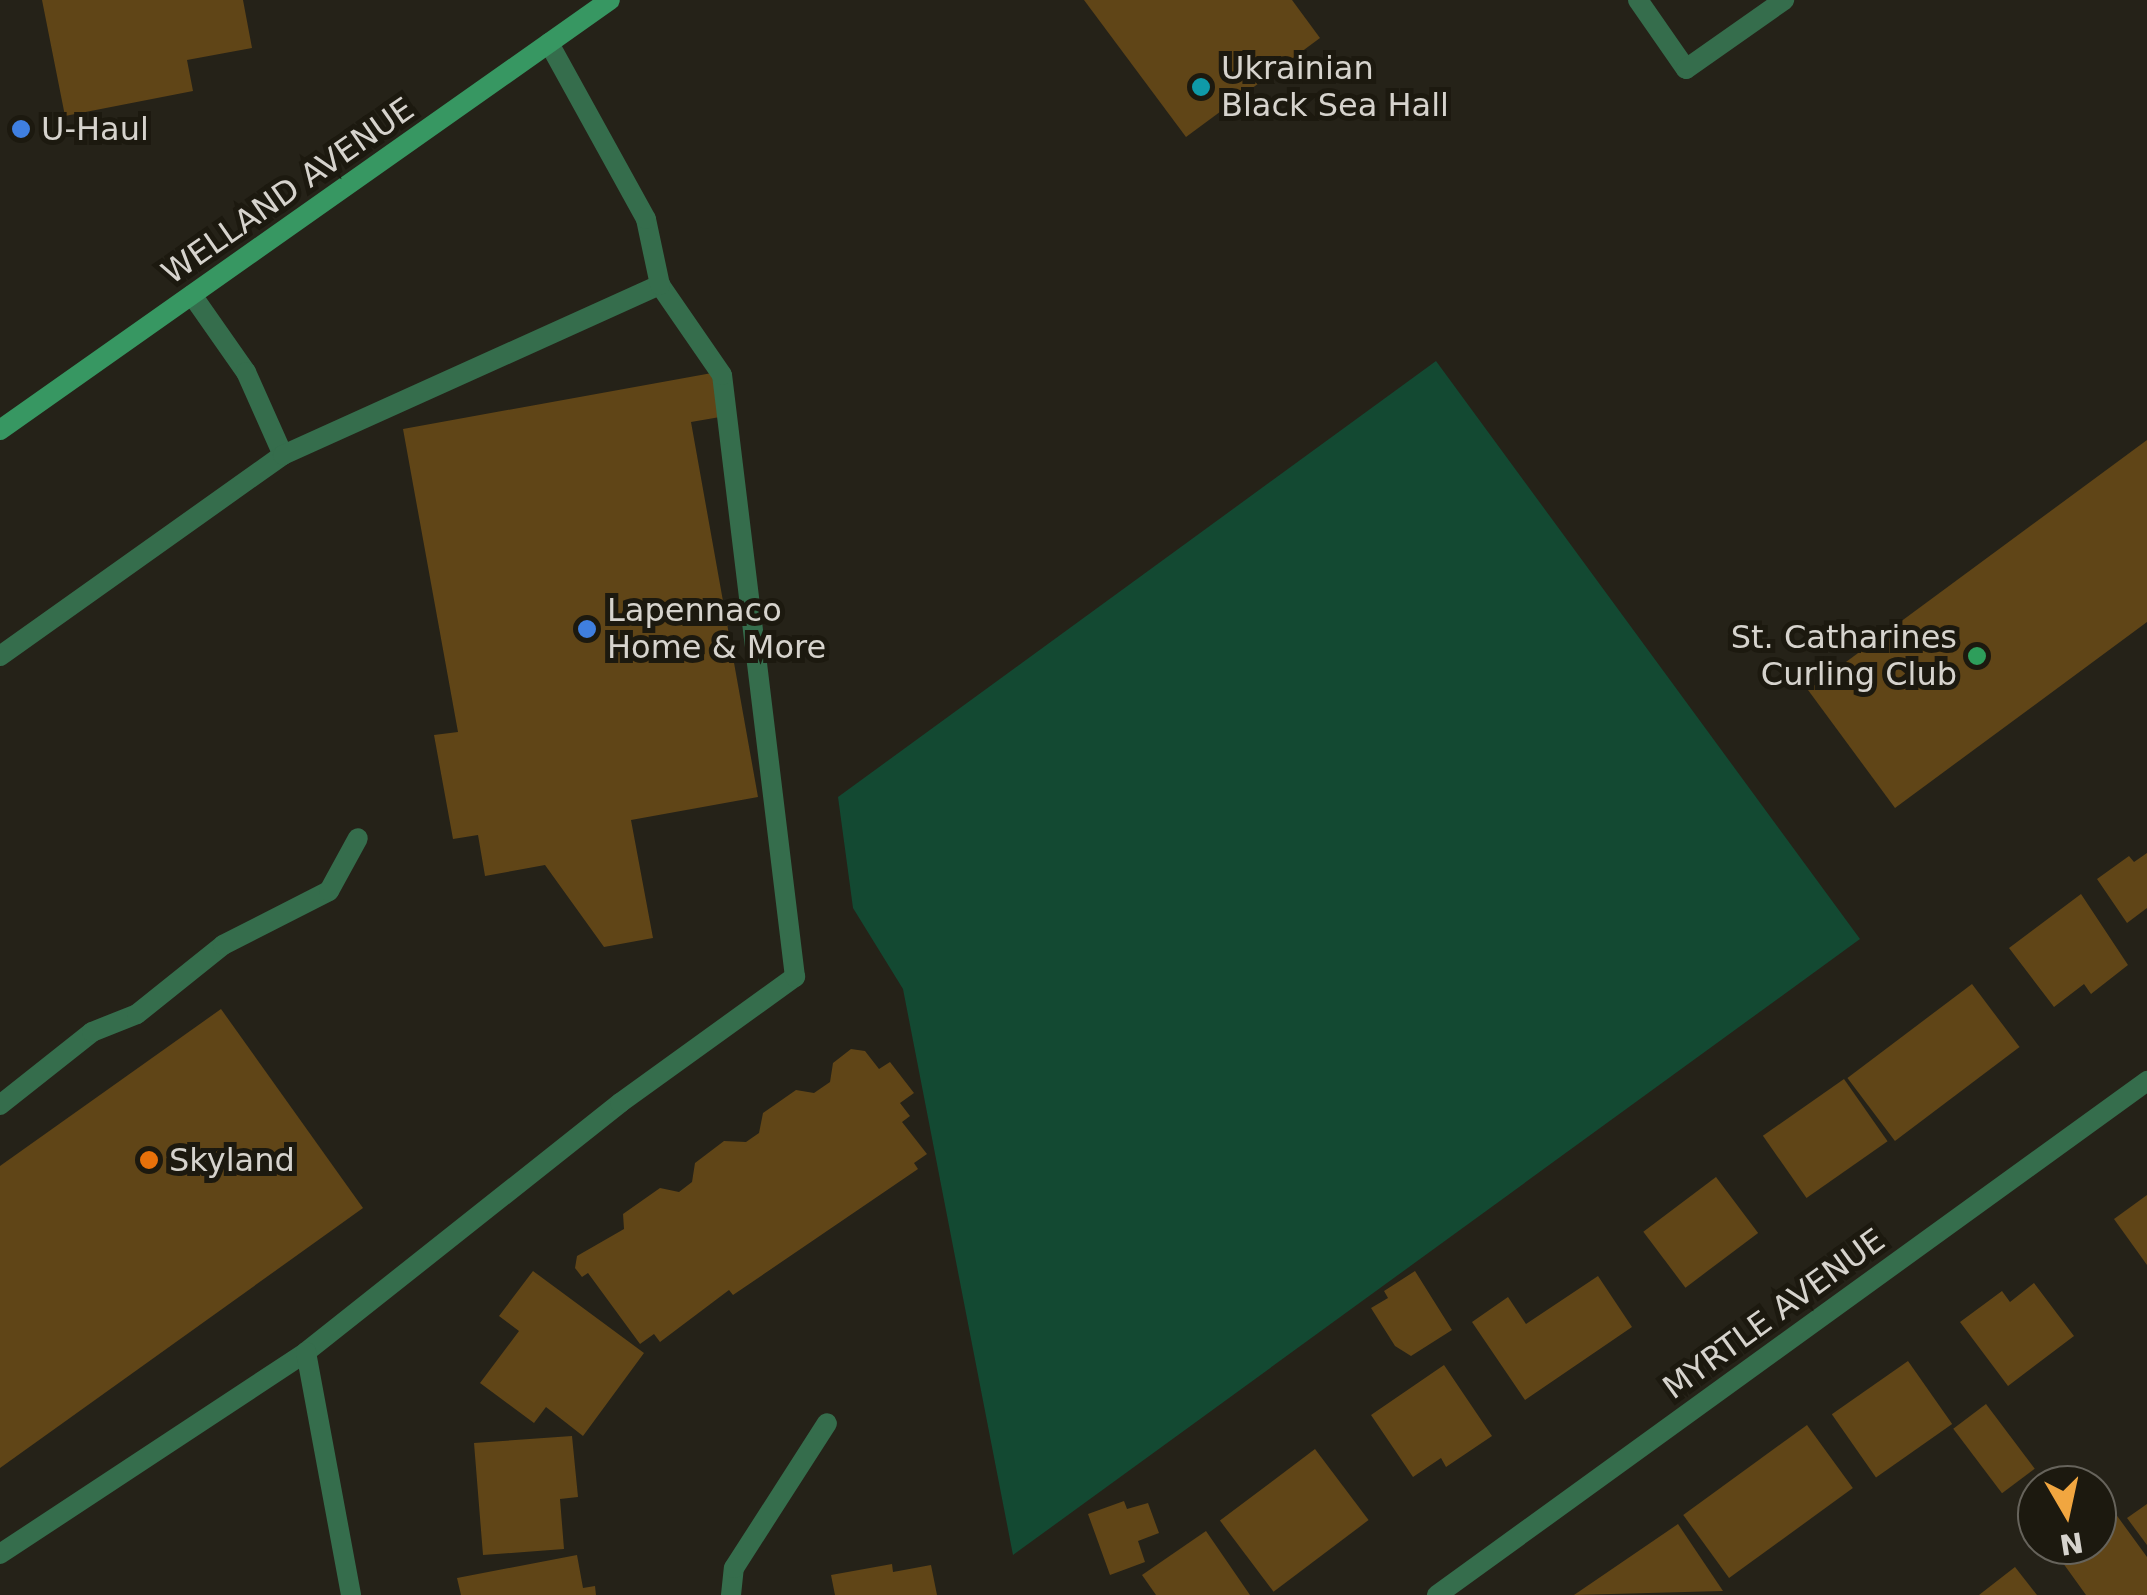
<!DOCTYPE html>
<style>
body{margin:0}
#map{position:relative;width:2147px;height:1595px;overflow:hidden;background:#252218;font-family:"DejaVu Sans",sans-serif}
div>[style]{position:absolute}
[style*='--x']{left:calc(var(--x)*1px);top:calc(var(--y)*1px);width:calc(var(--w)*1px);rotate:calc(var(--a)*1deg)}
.green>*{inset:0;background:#134932}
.building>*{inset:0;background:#604517;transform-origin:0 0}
.lane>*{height:20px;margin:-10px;padding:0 10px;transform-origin:10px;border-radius:10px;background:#356d4c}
.street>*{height:20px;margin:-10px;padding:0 10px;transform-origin:10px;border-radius:10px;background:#356d4c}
.secondary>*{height:20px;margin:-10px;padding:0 10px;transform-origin:10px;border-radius:10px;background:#379762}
.dots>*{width:28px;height:28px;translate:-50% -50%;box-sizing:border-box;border:5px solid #1c190f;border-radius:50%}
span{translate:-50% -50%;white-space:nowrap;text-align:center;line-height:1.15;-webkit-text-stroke:10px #1c190f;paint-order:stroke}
.poi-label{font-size:32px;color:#d6d3cd}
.left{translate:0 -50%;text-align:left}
.right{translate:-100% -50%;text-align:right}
.street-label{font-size:32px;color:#d6d3cd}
.north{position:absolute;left:2017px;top:1465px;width:100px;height:100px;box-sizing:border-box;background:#1c190f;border:2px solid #66635b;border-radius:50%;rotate:171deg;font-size:28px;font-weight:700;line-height:40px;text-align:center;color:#d6d3cd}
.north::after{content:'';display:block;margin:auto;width:35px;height:45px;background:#f1a640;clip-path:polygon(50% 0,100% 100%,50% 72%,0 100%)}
</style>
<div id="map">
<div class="green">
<i style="clip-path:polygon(1436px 361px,1860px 939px,1013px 1555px,903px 989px,853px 908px,838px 797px)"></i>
</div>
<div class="building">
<i style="clip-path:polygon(42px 0,243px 0,252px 48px,187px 60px,193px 91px,65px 116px)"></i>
<i style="clip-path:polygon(1084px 0,1292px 0,1320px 38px,1186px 137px)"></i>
<i style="clip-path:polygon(712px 373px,720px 417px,691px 422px,758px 797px,631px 820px,653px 938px,604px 947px,545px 865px,485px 876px,478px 835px,453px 839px,434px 735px,458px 732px,403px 429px)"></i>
<i style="clip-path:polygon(2147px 440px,2147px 622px,1895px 808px,1808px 690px)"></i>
<i style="clip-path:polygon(2147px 853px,2147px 908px,2127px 923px,2097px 879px,2129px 856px,2134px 862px)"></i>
<i style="clip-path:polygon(2081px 894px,2128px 965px,2091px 994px,2084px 984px,2054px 1007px,2009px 948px)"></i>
<i style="left:1972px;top:984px;width:79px;height:156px;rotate:53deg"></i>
<i style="clip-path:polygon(221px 1009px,363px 1208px,0 1468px,0 1166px)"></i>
<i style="clip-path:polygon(851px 1049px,865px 1051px,879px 1069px,890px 1062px,914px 1093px,900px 1103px,910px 1116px,902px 1122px,927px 1154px,914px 1163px,918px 1169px,733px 1295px,729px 1290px,660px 1342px,654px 1334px,640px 1344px,588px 1273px,582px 1277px,575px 1268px,577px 1256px,624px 1229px,623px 1214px,660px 1188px,679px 1192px,692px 1182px,695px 1163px,724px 1141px,746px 1142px,759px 1133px,763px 1113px,796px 1090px,814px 1093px,830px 1082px,833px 1063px)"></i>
<i style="left:1844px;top:1079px;width:76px;height:99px;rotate:55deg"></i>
<i style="left:1716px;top:1177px;width:70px;height:91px;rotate:53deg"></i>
<i style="clip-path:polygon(2147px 1195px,2147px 1265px,2114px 1219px)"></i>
<i style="clip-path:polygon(533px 1271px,644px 1353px,583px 1436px,546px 1407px,534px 1423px,480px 1383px,519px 1331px,499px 1316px)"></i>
<i style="clip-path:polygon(1415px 1271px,1452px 1330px,1411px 1356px,1395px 1346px,1371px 1308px,1388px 1298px,1384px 1291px)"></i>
<i style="clip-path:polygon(1598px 1276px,1632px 1327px,1525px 1400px,1472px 1322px,1508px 1297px,1526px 1324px)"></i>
<i style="clip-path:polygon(2034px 1283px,2074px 1336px,2008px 1386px,1960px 1322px,2002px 1291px,2010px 1302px)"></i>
<i style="left:1908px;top:1361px;width:77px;height:93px;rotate:55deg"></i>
<i style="clip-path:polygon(1444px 1365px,1492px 1436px,1446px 1467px,1441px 1458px,1413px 1477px,1371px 1415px)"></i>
<i style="left:1986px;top:1404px;width:81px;height:41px;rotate:53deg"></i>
<i style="left:1807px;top:1425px;width:78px;height:153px;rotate:54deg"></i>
<i style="clip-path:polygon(572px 1436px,578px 1497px,560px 1499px,564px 1549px,483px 1555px,474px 1443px)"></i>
<i style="left:1315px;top:1449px;width:89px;height:119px;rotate:53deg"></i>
<i style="clip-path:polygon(1124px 1501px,1127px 1509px,1148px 1503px,1159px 1533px,1138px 1541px,1145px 1562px,1110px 1575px,1088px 1514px)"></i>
<i style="clip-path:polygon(2107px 1502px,2147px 1557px,2147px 1595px,2086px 1595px,2050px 1545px,2097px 1545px,2097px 1509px)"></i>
<i style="clip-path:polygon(2147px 1504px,2147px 1545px,2127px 1518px)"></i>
<i style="clip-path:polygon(1678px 1524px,1723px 1591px,1574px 1595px)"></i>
<i style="clip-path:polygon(1206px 1531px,1250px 1595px,1156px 1595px,1142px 1575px)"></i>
<i style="clip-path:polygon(577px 1555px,583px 1588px,595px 1586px,596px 1595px,461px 1595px,457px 1578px)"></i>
<i style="clip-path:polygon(892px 1564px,893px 1572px,931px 1565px,937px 1595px,835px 1595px,831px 1575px)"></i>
<i style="clip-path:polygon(2015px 1567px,2037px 1595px,1979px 1595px)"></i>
</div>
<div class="lane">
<i style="--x:1638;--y:0;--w:84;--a:55.2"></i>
<i style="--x:1686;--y:69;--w:120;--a:-35.1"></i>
<i style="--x:192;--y:295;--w:94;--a:55"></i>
<i style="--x:246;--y:372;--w:91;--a:66"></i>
<i style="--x:0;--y:656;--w:347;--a:-35.4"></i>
<i style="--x:283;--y:455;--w:414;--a:-24.3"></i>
<i style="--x:0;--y:1105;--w:117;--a:-38.4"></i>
<i style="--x:92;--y:1032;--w:48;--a:-21.8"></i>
<i style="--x:137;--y:1014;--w:110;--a:-38.7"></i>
<i style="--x:223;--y:945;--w:119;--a:-27"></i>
<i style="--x:329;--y:891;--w:60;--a:-61.3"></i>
<i style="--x:306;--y:1352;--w:401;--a:-38.4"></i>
<i style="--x:620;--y:1103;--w:216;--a:-35.8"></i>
<i style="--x:795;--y:977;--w:606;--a:-96.91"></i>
<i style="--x:722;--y:375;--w:109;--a:-124.6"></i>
<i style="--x:660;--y:285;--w:67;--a:-102"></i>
<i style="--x:646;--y:219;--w:201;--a:-118.9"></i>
<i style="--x:0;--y:1554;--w:367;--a:-33.4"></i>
<i style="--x:306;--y:1352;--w:247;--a:79.5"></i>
</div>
<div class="street">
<i style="--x:731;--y:1595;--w:27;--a:-84"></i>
<i style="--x:734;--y:1568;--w:172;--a:-57.3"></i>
<i style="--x:1437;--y:1595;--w:877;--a:-35.9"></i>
</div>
<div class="secondary">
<i style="--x:0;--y:430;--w:746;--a:-35.18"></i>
</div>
<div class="dots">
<i style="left:1201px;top:87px;background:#0f9aa8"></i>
<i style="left:21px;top:129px;background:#3f7fe0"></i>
<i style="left:587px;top:629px;background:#3f7fe0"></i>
<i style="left:1977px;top:656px;background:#2e9e5b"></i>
<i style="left:149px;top:1160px;background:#e8710a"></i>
</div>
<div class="poi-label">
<span class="left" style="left:1221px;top:87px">Ukrainian<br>Black Sea Hall</span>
<span class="left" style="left:41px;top:129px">U-Haul</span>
<span class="left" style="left:607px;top:629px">Lapennaco<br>Home &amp; More</span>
<span class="right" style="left:1957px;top:656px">St. Catharines<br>Curling Club</span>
<span class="left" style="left:169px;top:1160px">Skyland</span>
</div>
<div class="street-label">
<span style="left:288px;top:191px;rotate:-35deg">WELLAND AVENUE</span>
<span style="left:1774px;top:1314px;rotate:-36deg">MYRTLE AVENUE</span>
</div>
<div class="north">N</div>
</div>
